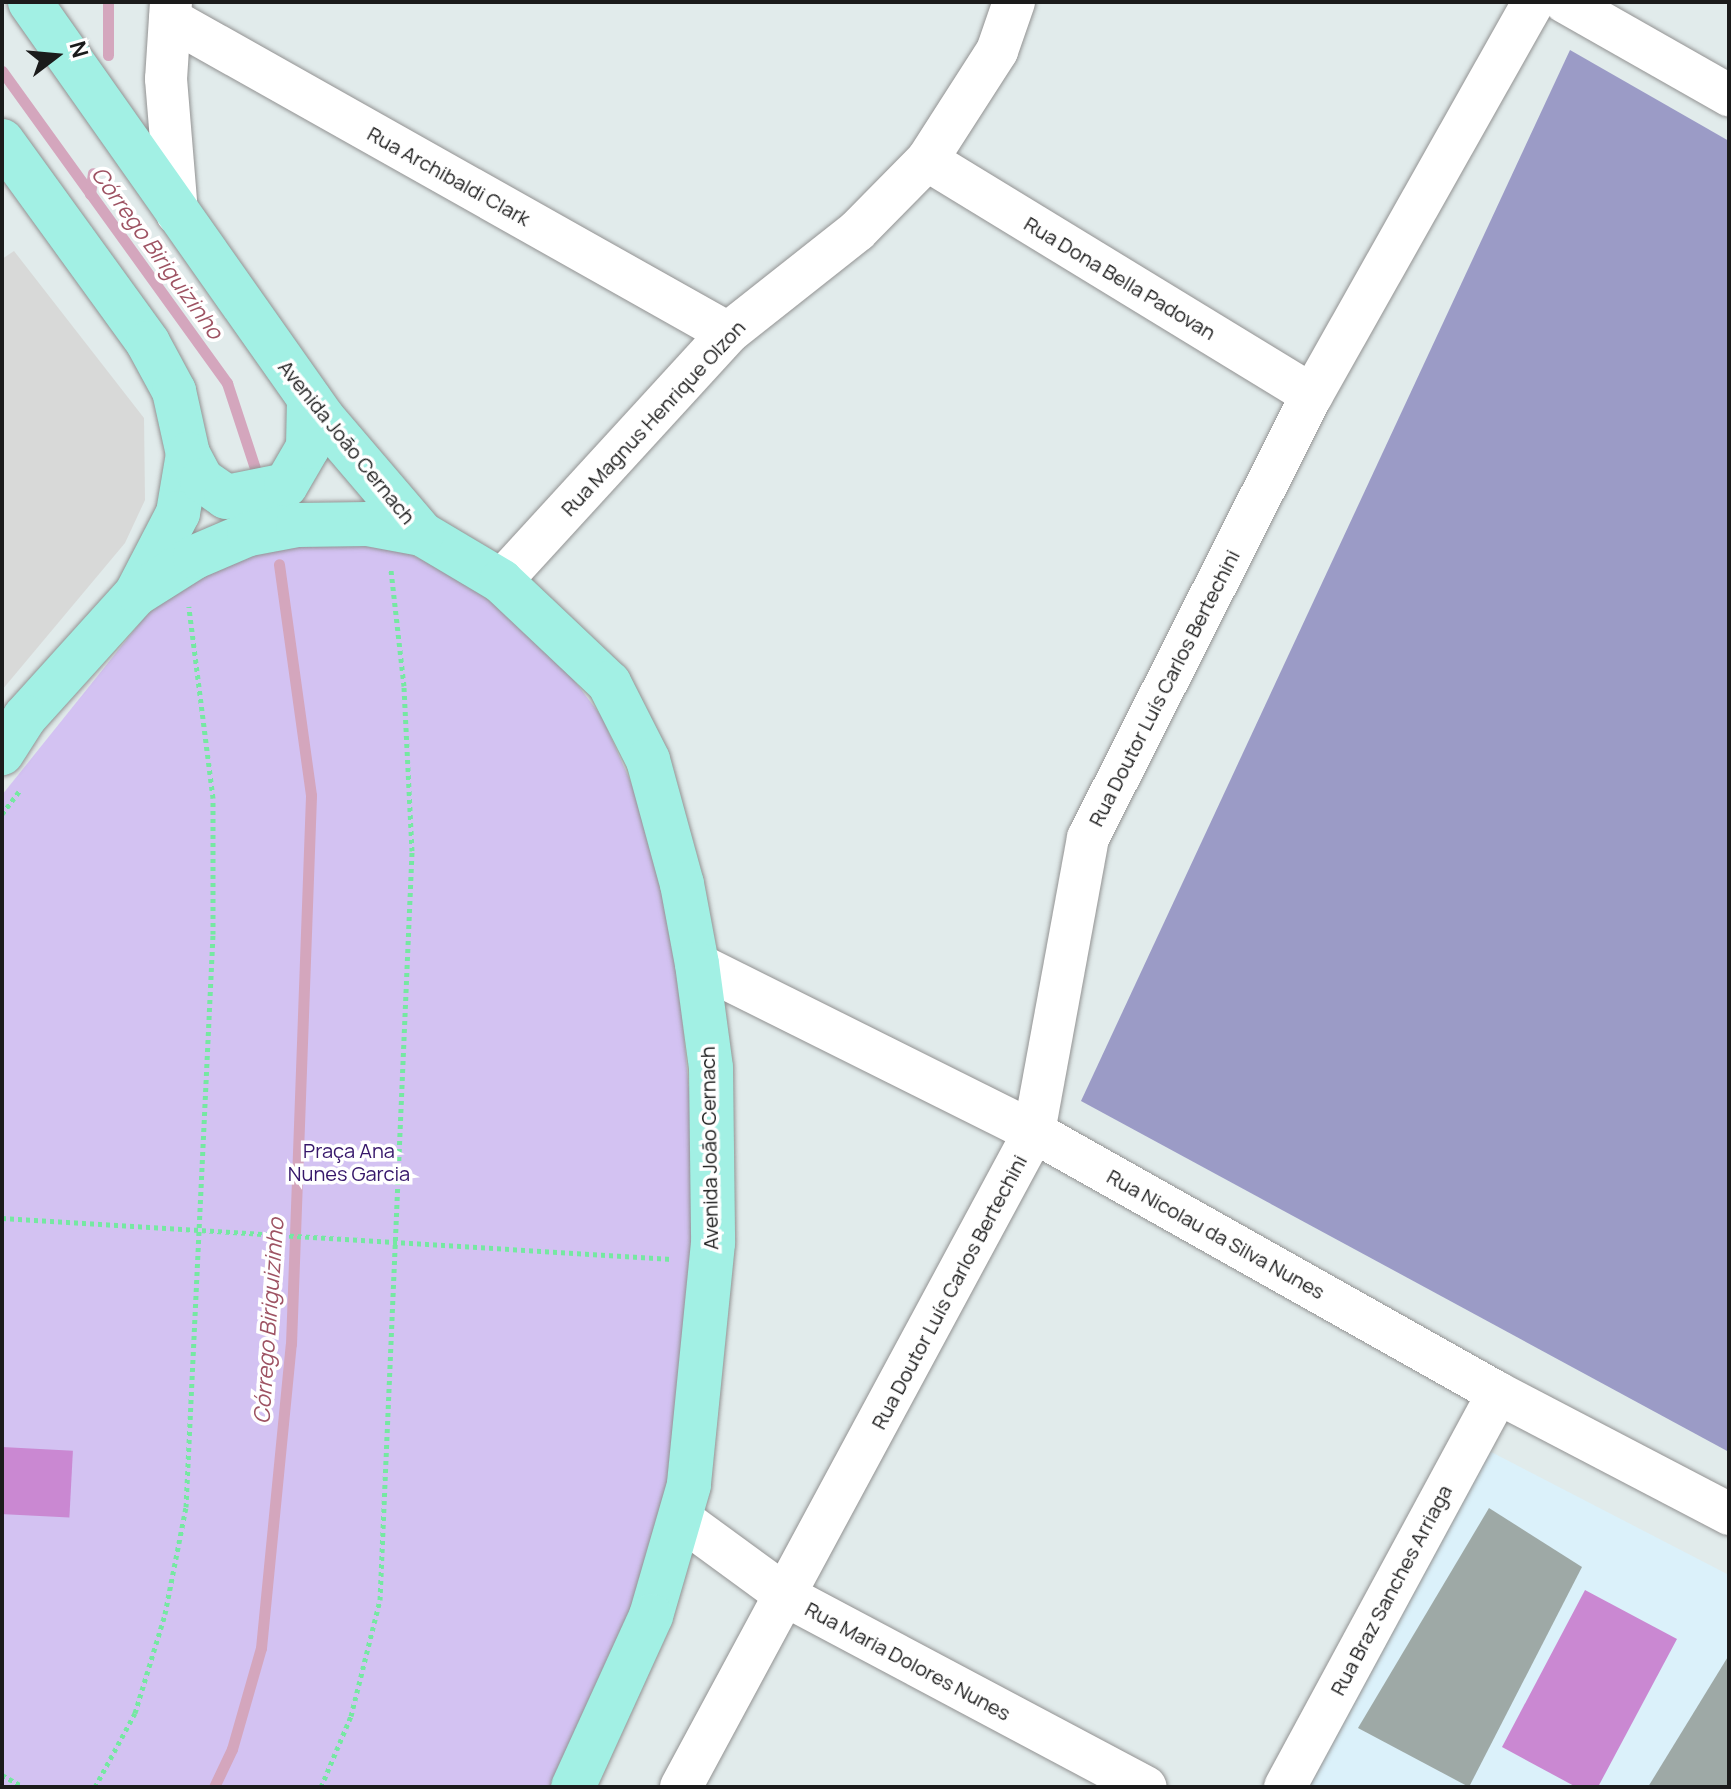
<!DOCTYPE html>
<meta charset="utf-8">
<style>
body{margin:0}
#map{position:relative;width:1731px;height:1789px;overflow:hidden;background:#e1ebeb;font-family:Manrope,sans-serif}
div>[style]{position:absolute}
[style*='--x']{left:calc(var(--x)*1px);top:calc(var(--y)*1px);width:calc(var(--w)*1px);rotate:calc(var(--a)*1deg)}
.residential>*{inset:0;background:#d8d9d8}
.education>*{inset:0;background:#dbf1fa}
.forest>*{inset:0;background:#9b9bc6}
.park>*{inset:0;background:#d3c2f2}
.pitch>*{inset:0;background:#ca88d2;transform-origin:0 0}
.stream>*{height:11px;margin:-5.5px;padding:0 5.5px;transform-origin:5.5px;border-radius:5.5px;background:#d4a6bd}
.building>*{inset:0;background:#9ea9a6}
.path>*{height:5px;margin-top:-2.5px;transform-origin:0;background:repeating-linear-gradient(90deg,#75e8a2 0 4px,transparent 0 8px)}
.roads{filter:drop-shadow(0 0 2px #929292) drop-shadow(0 0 2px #929292)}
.minor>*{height:42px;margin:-21px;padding:0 21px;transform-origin:21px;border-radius:21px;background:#fff}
.major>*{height:44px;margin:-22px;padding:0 22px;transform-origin:22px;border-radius:22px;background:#a2f0e4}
span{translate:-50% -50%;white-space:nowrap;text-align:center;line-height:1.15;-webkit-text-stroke:7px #fff;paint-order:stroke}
.street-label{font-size:20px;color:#1b1b1b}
.park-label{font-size:20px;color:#36176a}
.water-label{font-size:22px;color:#9e5363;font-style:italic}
.frame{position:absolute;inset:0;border:4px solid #1b1b1b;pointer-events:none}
.north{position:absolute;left:16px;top:16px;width:80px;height:80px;-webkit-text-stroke:6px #fff;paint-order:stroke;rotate:74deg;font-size:22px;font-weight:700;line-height:32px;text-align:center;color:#1b1b1b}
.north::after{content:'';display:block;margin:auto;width:28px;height:36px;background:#1b1b1b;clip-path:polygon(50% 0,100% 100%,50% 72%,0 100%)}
</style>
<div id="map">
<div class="residential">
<i style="clip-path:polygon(14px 251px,144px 418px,145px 500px,125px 543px,2px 690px,2px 259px)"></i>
</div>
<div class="education">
<i style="clip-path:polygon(1470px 1441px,1729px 1575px,1729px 1787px,1278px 1787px)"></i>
</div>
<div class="forest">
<i style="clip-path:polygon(1570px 50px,1729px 141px,1729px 1452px,1081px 1101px)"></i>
</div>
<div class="park">
<i style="clip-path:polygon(288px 538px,393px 546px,454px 575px,511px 616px,560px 662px,602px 717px,635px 792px,658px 870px,678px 972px,696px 1168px,687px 1373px,651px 1575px,558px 1787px,4px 1787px,2px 795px,144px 618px,180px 585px)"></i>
</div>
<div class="pitch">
<i style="left:2px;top:1447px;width:71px;height:67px;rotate:3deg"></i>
<i style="clip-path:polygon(1585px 1590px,1677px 1639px,1598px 1787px,1576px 1787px,1502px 1747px)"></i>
</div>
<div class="stream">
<i style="--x:108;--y:2;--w:53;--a:90"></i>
<i style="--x:2;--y:71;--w:385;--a:54.2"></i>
<i style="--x:227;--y:383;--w:93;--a:71.8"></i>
<i style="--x:90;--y:194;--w:21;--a:-82"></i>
<i style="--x:214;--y:1787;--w:42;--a:-64.7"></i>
<i style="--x:232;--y:1749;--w:105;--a:-74"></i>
<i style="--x:261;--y:1648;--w:305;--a:-84.4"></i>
<i style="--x:291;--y:1344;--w:549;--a:-87.91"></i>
<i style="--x:311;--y:795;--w:233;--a:-97.9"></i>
</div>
<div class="building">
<i style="clip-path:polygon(1489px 1508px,1582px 1567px,1469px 1787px,1358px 1728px)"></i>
<i style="clip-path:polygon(1729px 1655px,1729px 1787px,1648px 1787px)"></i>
</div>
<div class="path">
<i style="--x:2;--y:814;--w:31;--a:-53"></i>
<i style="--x:2;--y:1218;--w:671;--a:3.5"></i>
<i style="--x:2;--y:1775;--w:25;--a:29"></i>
<i style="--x:95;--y:1787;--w:84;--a:-61.6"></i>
<i style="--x:135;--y:1713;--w:103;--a:-73.1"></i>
<i style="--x:165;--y:1614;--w:109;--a:-78.9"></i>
<i style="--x:186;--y:1507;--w:574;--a:-87.3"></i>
<i style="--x:213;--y:934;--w:136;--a:-90"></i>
<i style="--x:213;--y:798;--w:193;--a:-97.2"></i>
<i style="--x:321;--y:1787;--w:77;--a:-67.1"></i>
<i style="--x:351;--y:1716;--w:120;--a:-76"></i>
<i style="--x:380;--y:1600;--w:750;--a:-87.55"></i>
<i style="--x:412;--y:851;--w:165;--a:-92.8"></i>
<i style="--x:404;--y:686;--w:117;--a:-96.4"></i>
</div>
<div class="roads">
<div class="minor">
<i style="--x:171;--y:2;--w:77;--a:93.7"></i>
<i style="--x:166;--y:79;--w:135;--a:85.3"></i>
<i style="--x:1565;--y:2;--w:189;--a:29.6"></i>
<i style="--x:170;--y:19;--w:640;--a:29.37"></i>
<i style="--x:927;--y:160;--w:451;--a:31.4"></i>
<i style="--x:501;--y:581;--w:336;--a:-47.5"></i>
<i style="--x:728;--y:333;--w:164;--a:-38.3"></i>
<i style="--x:857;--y:231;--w:100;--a:-45.4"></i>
<i style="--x:927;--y:160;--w:130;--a:-57.3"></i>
<i style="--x:997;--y:51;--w:52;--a:-70.9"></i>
<i style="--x:697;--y:964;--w:377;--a:26.5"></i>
<i style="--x:1034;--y:1132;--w:532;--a:29.36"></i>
<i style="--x:1498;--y:1393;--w:261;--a:27.6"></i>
<i style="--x:680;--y:1518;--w:134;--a:36.2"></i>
<i style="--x:788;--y:1597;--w:405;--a:28"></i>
<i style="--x:681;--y:1787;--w:744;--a:-61.68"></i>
<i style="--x:1034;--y:1132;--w:299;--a:-79.6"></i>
<i style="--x:1088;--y:838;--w:496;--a:-63.2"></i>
<i style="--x:1312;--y:395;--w:451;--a:-60.6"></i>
<i style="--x:1285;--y:1787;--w:448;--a:-61.6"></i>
</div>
<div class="major">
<i style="--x:30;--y:2;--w:509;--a:54.84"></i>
<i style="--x:323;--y:418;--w:153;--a:49.5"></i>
<i style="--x:422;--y:534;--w:92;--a:30.7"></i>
<i style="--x:501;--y:581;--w:149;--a:43.4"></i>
<i style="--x:609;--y:683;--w:86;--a:63.1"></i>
<i style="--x:648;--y:760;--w:129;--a:74.7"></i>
<i style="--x:682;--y:884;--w:81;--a:79.4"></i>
<i style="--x:697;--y:964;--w:105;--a:82.3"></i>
<i style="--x:711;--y:1068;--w:175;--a:89.3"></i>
<i style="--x:713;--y:1243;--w:243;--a:95.7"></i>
<i style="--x:689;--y:1485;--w:136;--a:106.2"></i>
<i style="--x:651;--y:1616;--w:188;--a:114.5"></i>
<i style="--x:2;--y:141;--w:249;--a:54.1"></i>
<i style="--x:148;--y:343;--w:55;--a:61.6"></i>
<i style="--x:174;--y:391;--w:65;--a:77.5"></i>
<i style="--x:188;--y:454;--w:60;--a:99.6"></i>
<i style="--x:178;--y:513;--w:91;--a:117.4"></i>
<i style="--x:136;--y:594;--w:166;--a:132.1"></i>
<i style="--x:25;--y:717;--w:43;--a:122.6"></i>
<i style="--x:188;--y:454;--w:30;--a:62"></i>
<i style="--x:202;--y:480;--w:29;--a:35"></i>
<i style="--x:226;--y:497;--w:61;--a:-11.3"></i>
<i style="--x:286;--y:485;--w:44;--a:-59.9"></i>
<i style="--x:308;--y:447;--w:48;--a:-88.8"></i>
<i style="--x:138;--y:593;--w:67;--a:-32.3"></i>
<i style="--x:195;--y:557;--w:59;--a:-23.1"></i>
<i style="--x:249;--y:534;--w:50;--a:-10.4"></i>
<i style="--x:298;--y:525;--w:70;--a:-0.8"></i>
<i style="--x:368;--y:524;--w:55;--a:10.5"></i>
</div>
</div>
<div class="street-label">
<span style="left:449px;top:176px;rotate:29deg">Rua Archibaldi Clark</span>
<span style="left:1120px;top:278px;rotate:31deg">Rua Dona Bella Padovan</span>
<span style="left:653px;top:418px;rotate:-47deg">Rua Magnus Henrique Olzon</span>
<span style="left:347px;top:442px;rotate:51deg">Avenida João Cernach</span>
<span style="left:1164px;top:688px;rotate:-63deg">Rua Doutor Luís Carlos Bertechini</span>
<span style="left:709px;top:1148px;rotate:-91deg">Avenida João Cernach</span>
<span style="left:1216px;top:1234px;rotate:29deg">Rua Nicolau da Silva Nunes</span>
<span style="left:949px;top:1292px;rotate:-62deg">Rua Doutor Luís Carlos Bertechini</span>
<span style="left:1391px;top:1590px;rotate:-62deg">Rua Braz Sanches Arriaga</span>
<span style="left:908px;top:1661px;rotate:28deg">Rua Maria Dolores Nunes</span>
</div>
<div class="park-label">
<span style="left:349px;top:1162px">Praça Ana<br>Nunes Garcia</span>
</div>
<div class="water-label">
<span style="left:157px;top:253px;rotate:54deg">Córrego Biriguizinho</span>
<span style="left:269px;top:1321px;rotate:-86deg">Córrego Biriguizinho</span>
</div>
<div class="frame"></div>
<div class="north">N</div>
</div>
